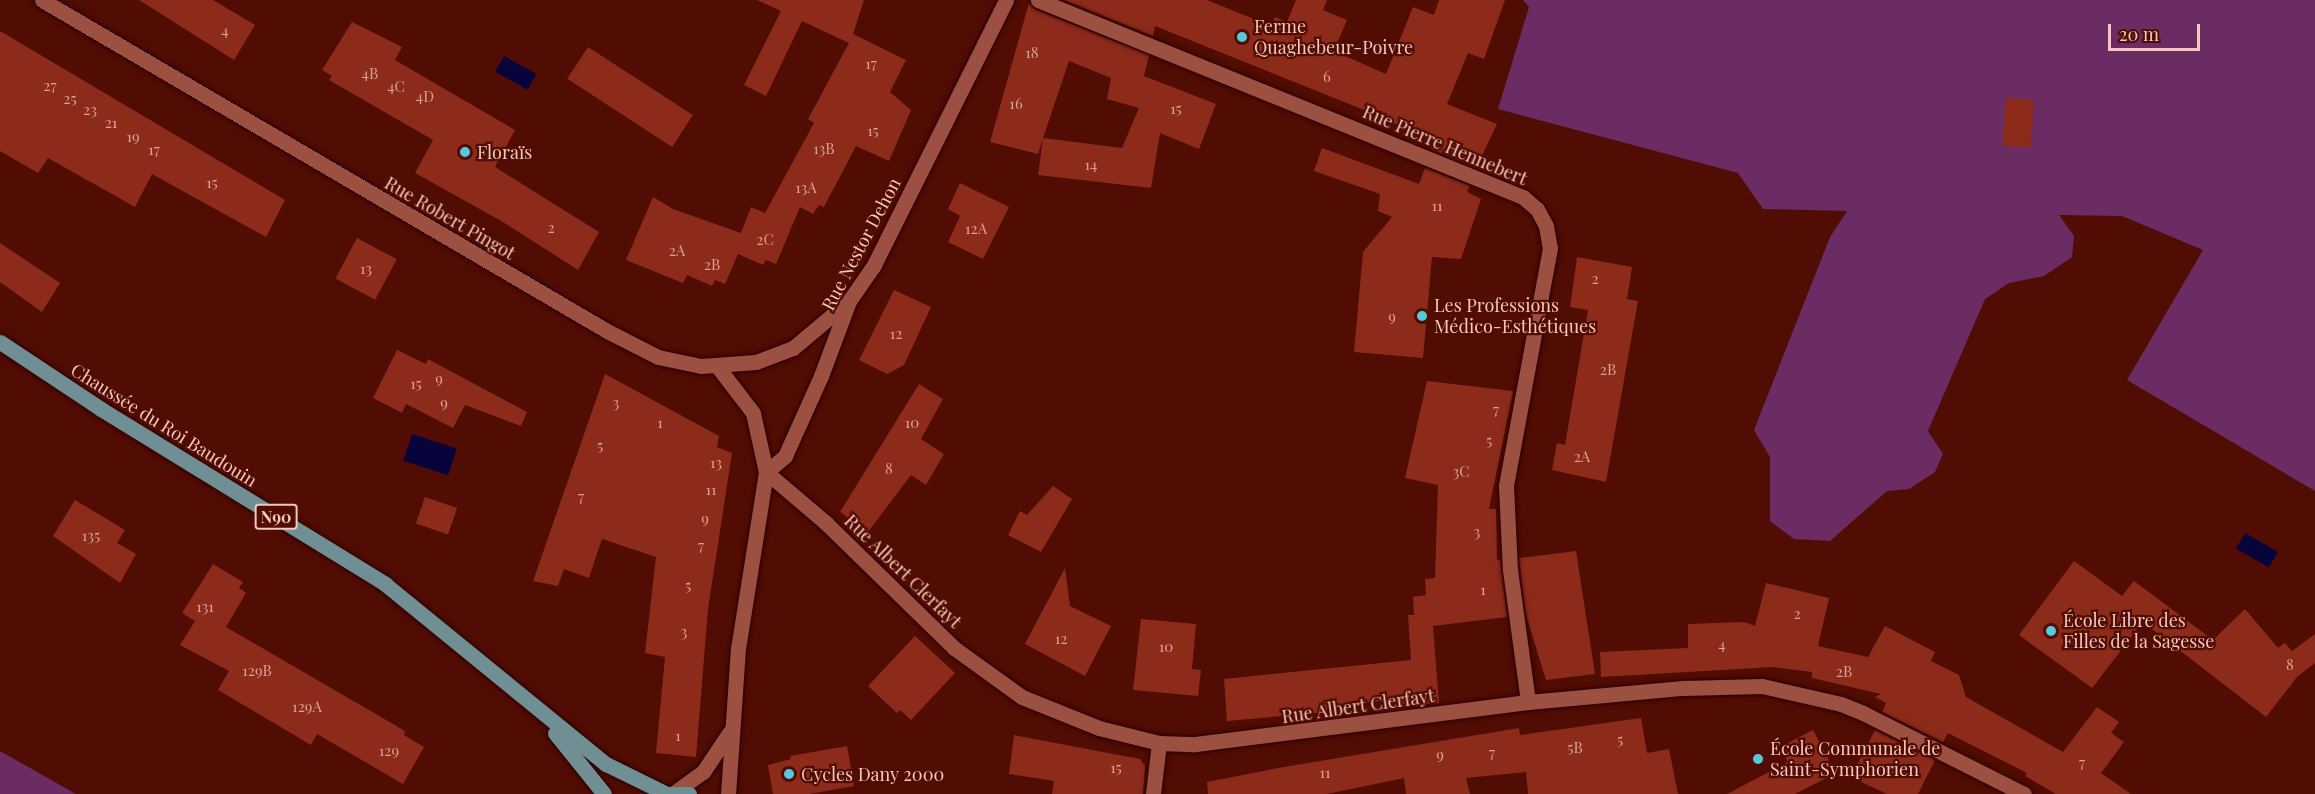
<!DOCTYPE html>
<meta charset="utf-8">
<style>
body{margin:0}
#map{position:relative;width:2315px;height:794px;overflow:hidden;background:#510c03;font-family:"Playfair Display",serif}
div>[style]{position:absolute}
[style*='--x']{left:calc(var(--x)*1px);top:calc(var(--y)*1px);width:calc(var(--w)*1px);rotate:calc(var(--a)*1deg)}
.green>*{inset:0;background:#6b2c64}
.water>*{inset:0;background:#07043c;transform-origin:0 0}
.building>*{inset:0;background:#8d2b1b;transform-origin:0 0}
.roads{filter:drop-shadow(0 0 2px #2e0000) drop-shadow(0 0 2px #2e0000)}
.lane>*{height:15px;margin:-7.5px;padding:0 7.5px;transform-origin:7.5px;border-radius:7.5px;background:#9b5042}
.street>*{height:15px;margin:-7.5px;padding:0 7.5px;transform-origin:7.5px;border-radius:7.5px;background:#9b5042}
.secondary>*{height:15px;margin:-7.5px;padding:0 7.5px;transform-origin:7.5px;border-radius:7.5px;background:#9b5042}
.primary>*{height:15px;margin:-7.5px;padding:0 7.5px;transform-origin:7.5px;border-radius:7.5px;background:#708f95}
.dots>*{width:16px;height:16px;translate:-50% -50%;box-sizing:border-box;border:3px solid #510c03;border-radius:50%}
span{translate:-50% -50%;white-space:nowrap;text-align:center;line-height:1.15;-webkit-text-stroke:4.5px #510c03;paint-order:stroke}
.number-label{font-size:15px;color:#daa196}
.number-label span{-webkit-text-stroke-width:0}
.shield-label span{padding:2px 4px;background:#510c03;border:2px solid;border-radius:4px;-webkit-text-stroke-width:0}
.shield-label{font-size:16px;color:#f3c8bf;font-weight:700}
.poi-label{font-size:18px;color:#f3c8bf}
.left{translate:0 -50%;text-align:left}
.street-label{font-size:18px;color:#f3c8bf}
.scale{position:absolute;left:2108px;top:24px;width:92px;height:27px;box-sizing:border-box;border:3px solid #f3c8bf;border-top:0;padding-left:8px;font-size:18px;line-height:21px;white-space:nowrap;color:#f3c8bf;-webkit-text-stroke:4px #510c03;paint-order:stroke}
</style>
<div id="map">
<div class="green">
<i style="clip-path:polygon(1523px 0,2315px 0,2315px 491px,2127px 380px,2203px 250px,2122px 216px,2059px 215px,2074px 236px,2072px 257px,2044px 276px,2009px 283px,1985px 299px,1928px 431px,1943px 454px,1935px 472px,1909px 489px,1887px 491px,1830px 541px,1794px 539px,1770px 521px,1770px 457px,1754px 430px,1830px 237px,1847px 211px,1763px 209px,1738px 173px,1498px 109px,1529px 7px)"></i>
<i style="clip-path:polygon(0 751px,76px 794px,0 794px)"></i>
</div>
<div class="water">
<i style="left:504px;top:56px;width:37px;height:18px;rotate:29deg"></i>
<i style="left:412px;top:434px;width:47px;height:28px;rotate:18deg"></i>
<i style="left:2245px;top:533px;width:38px;height:18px;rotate:30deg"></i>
</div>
<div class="building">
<i style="clip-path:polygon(139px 0,213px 0,255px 25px,234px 60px)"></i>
<i style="clip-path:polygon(757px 0,864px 0,853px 34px,906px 60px,890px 92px,911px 110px,889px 161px,856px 146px,824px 207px,819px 205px,813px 214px,800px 207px,776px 264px,766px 260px,763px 265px,738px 254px,725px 284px,715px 280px,712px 286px,687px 275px,683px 283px,626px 260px,653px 197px,673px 209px,741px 233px,751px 207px,765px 213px,814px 123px,808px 119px,849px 43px,802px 21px,766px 96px,744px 85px,781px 11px)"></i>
<i style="clip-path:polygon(1064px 0,1207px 0,1271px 26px,1275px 17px,1287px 22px,1296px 0,1327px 0,1323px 10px,1347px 20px,1334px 51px,1386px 74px,1413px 7px,1434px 15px,1439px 0,1505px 0,1484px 59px,1468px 53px,1447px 104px,1497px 124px,1476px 168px,1431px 149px,1434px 141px,1374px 114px,1155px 26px,1153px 36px)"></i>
<i style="clip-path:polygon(evenodd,1029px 3px,1034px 9px,1149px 55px,1144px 76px,1216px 104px,1199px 149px,1160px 133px,1151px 188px,1038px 175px,1043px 138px,1038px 154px,990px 142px,1029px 3px,1069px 61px,1111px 78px,1107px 99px,1139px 108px,1122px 148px,1043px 138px,1069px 61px)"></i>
<i style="clip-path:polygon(352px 22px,402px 47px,395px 60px,515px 130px,495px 167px,599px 232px,578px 270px,503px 222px,415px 173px,433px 140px,329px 80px,332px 76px,322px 70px)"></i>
<i style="clip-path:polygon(0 31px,285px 200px,266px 237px,152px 174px,135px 207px,48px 158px,38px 173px,0 151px)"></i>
<i style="left:588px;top:47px;width:125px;height:38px;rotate:33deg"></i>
<i style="left:2006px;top:98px;width:28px;height:48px;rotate:4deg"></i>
<i style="clip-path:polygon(1322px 148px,1419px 184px,1425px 168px,1470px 186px,1467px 192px,1481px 199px,1461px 259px,1432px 257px,1423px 358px,1354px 352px,1363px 252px,1392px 217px,1378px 211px,1380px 194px,1314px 171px)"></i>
<i style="clip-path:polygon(960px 183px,1009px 207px,983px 259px,948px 242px,960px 216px,948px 209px)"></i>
<i style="left:357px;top:238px;width:45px;height:46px;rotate:28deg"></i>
<i style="clip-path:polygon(0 243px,60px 283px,42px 312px,0 282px)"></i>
<i style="clip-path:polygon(1577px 257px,1632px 267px,1627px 299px,1638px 301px,1606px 482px,1552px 470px,1557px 443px,1565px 445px,1588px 310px,1570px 307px)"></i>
<i style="clip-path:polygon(894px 290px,931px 307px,904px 365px,887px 374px,859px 360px)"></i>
<i style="clip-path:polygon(397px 350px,426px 364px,428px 359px,527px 412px,521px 426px,465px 405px,453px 428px,406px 404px,402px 413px,373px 398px)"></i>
<i style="clip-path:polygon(605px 374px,719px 436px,717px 447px,732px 453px,708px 609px,696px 757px,656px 753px,665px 657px,645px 653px,656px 557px,602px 539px,589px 578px,564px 569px,558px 586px,533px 581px)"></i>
<i style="clip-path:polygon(1427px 381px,1513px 391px,1489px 509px,1496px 509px,1497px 560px,1500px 560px,1507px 617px,1433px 626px,1439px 703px,1401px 706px,1400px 700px,1336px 704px,1337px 711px,1227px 721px,1224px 679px,1411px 660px,1408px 615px,1414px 615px,1413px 597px,1426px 595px,1425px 579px,1435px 578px,1438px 485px,1405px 478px)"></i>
<i style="clip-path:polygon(919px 384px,943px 399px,921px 439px,944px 454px,926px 485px,911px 475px,868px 532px,840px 512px)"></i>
<i style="clip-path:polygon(1053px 486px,1072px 499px,1041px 552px,1008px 535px,1020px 511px,1027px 515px)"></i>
<i style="left:425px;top:497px;width:34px;height:28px;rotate:19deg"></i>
<i style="clip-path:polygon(75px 500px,125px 530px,117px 543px,136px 554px,120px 583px,53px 536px)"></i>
<i style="clip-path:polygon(1576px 551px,1595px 674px,1546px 680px,1526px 615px,1519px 558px)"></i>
<i style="clip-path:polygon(2074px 561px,2122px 596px,2134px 581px,2213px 640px,2245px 609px,2278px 648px,2285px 643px,2292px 651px,2315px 634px,2315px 663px,2297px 677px,2266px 717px,2143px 622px,2092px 688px,2019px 635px)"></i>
<i style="clip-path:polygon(213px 564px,243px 582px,239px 588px,246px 593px,226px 627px,405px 731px,404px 735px,424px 747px,403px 784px,317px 734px,311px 745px,218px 690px,229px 671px,180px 645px,195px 621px,182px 613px)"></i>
<i style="clip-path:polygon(1065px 568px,1070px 606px,1111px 626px,1085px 676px,1025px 644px)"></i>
<i style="clip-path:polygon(1766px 583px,1829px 598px,1818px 646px,1868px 657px,1885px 626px,1935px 652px,1931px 661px,1959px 675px,1966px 697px,2063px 752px,2097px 707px,2119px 722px,2111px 733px,2124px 742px,2101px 773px,2131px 794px,2056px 794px,2025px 776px,2027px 773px,1948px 733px,1943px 742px,1882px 712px,1886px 703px,1875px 697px,1881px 694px,1812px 678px,1812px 672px,1773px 667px,1601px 677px,1600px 652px,1688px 648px,1688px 624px,1744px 622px,1755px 626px)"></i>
<i style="clip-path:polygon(1141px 619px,1196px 624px,1192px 669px,1201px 670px,1198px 696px,1133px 690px)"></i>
<i style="clip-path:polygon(915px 636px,955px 673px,911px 720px,900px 710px,897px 713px,868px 686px)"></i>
<i style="clip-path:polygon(1641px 718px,1647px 753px,1669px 749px,1678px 794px,1528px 794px,1526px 772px,1466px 778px,1470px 794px,1406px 794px,1404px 778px,1327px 794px,1208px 794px,1207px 782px,1278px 768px,1519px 728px,1520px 735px)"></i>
<i style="clip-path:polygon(1813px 730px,1836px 773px,1795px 794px,1727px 794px,1788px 762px,1780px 747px)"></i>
<i style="clip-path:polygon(1875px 730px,1935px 760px,1918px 794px,1887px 794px,1851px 777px)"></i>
<i style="clip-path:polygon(1014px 735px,1140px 759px,1145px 766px,1143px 794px,1052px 794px,1054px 781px,1009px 774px)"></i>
<i style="clip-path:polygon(847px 746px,854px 786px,809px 794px,773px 794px,768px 765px,791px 759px,790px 756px)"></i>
</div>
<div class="roads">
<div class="lane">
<i style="--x:1153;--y:794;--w:51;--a:-83.3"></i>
</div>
<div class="street">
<i style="--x:1038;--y:0;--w:523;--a:22.11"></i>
<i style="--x:1523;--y:197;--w:18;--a:41"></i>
<i style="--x:1537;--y:209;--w:19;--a:62"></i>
<i style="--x:1546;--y:226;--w:22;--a:80"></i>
<i style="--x:1550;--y:248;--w:242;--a:100.5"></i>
<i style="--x:1506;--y:486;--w:84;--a:87.3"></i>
<i style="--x:1510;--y:570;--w:133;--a:82.2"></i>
<i style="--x:766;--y:472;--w:79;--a:40.4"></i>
<i style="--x:826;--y:523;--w:179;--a:44.3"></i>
<i style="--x:954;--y:648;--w:84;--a:35.8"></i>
<i style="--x:1022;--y:697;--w:83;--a:21.9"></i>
<i style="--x:1099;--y:728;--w:62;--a:14"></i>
<i style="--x:1159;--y:743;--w:36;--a:2"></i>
<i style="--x:1195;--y:744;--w:336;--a:-7.2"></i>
<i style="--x:1528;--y:702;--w:156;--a:-5.2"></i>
<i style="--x:1683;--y:688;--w:79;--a:-1.5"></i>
<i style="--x:1762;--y:686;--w:81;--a:12.8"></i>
<i style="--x:1841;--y:704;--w:24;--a:22"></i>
<i style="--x:1863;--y:713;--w:180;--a:26.7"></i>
</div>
<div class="secondary">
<i style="--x:42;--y:0;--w:655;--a:30.36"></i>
<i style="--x:607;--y:331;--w:57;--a:27"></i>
<i style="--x:658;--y:357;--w:44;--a:11.8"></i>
<i style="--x:701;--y:366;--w:55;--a:-4.2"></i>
<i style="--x:756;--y:362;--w:40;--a:-21"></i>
<i style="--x:793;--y:348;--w:73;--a:-40"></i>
<i style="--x:717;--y:366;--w:59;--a:52.5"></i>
<i style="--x:753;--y:413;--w:60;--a:77.6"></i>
<i style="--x:766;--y:472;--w:178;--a:99"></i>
<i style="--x:738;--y:648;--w:146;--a:93.9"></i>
<i style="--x:766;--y:472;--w:25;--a:-40"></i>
<i style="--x:785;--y:456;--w:88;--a:-65.8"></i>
<i style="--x:821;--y:376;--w:80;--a:-69.5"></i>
<i style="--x:849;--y:301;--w:44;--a:-55.2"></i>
<i style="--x:874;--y:265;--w:296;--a:-63.5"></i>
<i style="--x:675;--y:792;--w:34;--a:-36"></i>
<i style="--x:703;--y:772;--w:47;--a:-56.3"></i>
</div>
<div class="primary">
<i style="--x:0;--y:342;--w:121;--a:33.6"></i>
<i style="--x:101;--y:409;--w:334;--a:31.6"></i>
<i style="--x:385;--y:584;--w:285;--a:39.2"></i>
<i style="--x:606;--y:764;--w:66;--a:26.2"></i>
<i style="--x:555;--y:733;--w:78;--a:51.2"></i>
<i style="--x:663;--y:794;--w:26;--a:0"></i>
</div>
</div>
<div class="dots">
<i style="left:1242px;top:37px;background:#55cadf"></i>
<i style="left:465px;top:152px;background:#55cadf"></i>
<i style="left:1422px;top:316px;background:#55cadf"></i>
<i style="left:2051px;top:631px;background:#55cadf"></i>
<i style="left:1758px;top:759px;background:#55cadf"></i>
<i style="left:789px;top:774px;background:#55cadf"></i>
</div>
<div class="number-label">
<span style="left:225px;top:31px">4</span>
<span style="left:1032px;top:53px">18</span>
<span style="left:871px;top:64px">17</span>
<span style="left:370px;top:74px">4B</span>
<span style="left:1327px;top:77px">6</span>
<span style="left:50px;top:86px">27</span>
<span style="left:396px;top:87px">4C</span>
<span style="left:425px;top:97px">4D</span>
<span style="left:70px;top:99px">25</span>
<span style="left:1016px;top:104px">16</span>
<span style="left:1176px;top:109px">15</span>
<span style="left:90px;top:110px">23</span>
<span style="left:111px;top:123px">21</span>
<span style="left:873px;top:131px">15</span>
<span style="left:133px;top:137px">19</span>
<span style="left:824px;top:149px">13B</span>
<span style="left:154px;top:150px">17</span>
<span style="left:1091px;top:165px">14</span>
<span style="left:212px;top:183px">15</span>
<span style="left:806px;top:188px">13A</span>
<span style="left:1437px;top:206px">11</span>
<span style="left:551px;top:228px">2</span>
<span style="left:976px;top:229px">12A</span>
<span style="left:765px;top:240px">2C</span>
<span style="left:677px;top:251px">2A</span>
<span style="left:712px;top:265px">2B</span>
<span style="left:366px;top:269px">13</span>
<span style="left:1595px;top:279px">2</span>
<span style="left:1392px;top:317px">9</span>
<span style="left:896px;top:334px">12</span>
<span style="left:1608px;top:370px">2B</span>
<span style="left:439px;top:379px">9</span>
<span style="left:416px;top:384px">15</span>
<span style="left:444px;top:403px">9</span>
<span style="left:616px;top:403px">3</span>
<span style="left:1496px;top:410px">7</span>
<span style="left:660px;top:423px">1</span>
<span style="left:912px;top:423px">10</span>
<span style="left:1489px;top:441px">5</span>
<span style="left:600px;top:446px">5</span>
<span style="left:1582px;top:457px">2A</span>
<span style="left:716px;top:463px">13</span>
<span style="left:889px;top:469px">8</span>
<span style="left:1461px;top:472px">3C</span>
<span style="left:711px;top:490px">11</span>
<span style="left:581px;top:497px">7</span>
<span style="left:705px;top:519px">9</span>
<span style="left:1477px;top:532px">3</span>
<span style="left:91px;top:536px">135</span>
<span style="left:701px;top:546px">7</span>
<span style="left:688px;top:586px">5</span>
<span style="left:1483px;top:590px">1</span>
<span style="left:205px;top:607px">131</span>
<span style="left:1797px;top:614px">2</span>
<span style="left:684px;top:632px">3</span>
<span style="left:1061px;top:639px">12</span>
<span style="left:1722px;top:645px">4</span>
<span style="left:1166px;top:647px">10</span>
<span style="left:2290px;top:665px">8</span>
<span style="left:257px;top:671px">129B</span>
<span style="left:1844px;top:672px">2B</span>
<span style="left:307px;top:707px">129A</span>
<span style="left:678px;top:736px">1</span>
<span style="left:1620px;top:740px">5</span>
<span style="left:1575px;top:748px">5B</span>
<span style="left:389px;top:751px">129</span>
<span style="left:1492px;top:753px">7</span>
<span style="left:1440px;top:755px">9</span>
<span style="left:2082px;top:763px">7</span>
<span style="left:1116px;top:768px">15</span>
<span style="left:1325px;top:773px">11</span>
</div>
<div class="shield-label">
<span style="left:276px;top:517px">N90</span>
</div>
<div class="poi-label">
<span class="left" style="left:1254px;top:37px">Ferme<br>Quaghebeur-Poivre</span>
<span class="left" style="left:477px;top:152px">Floraïs</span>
<span class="left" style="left:1434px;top:316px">Les Professions<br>Médico-Esthétiques</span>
<span class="left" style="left:2063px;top:631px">École Libre des<br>Filles de la Sagesse</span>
<span class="left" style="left:1770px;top:759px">École Communale de<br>Saint-Symphorien</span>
<span class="left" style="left:801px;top:774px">Cycles Dany 2000</span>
</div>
<div class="street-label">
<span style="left:1445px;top:145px;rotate:23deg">Rue Pierre Hennebert</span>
<span style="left:450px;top:218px;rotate:30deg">Rue Robert Pingot</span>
<span style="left:861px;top:244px;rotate:-62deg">Rue Nestor Dehon</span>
<span style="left:164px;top:425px;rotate:32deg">Chaussée du Roi Baudouin</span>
<span style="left:903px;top:571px;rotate:44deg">Rue Albert Clerfayt</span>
<span style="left:1358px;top:706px;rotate:-8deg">Rue Albert Clerfayt</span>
</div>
<div class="scale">20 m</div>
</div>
